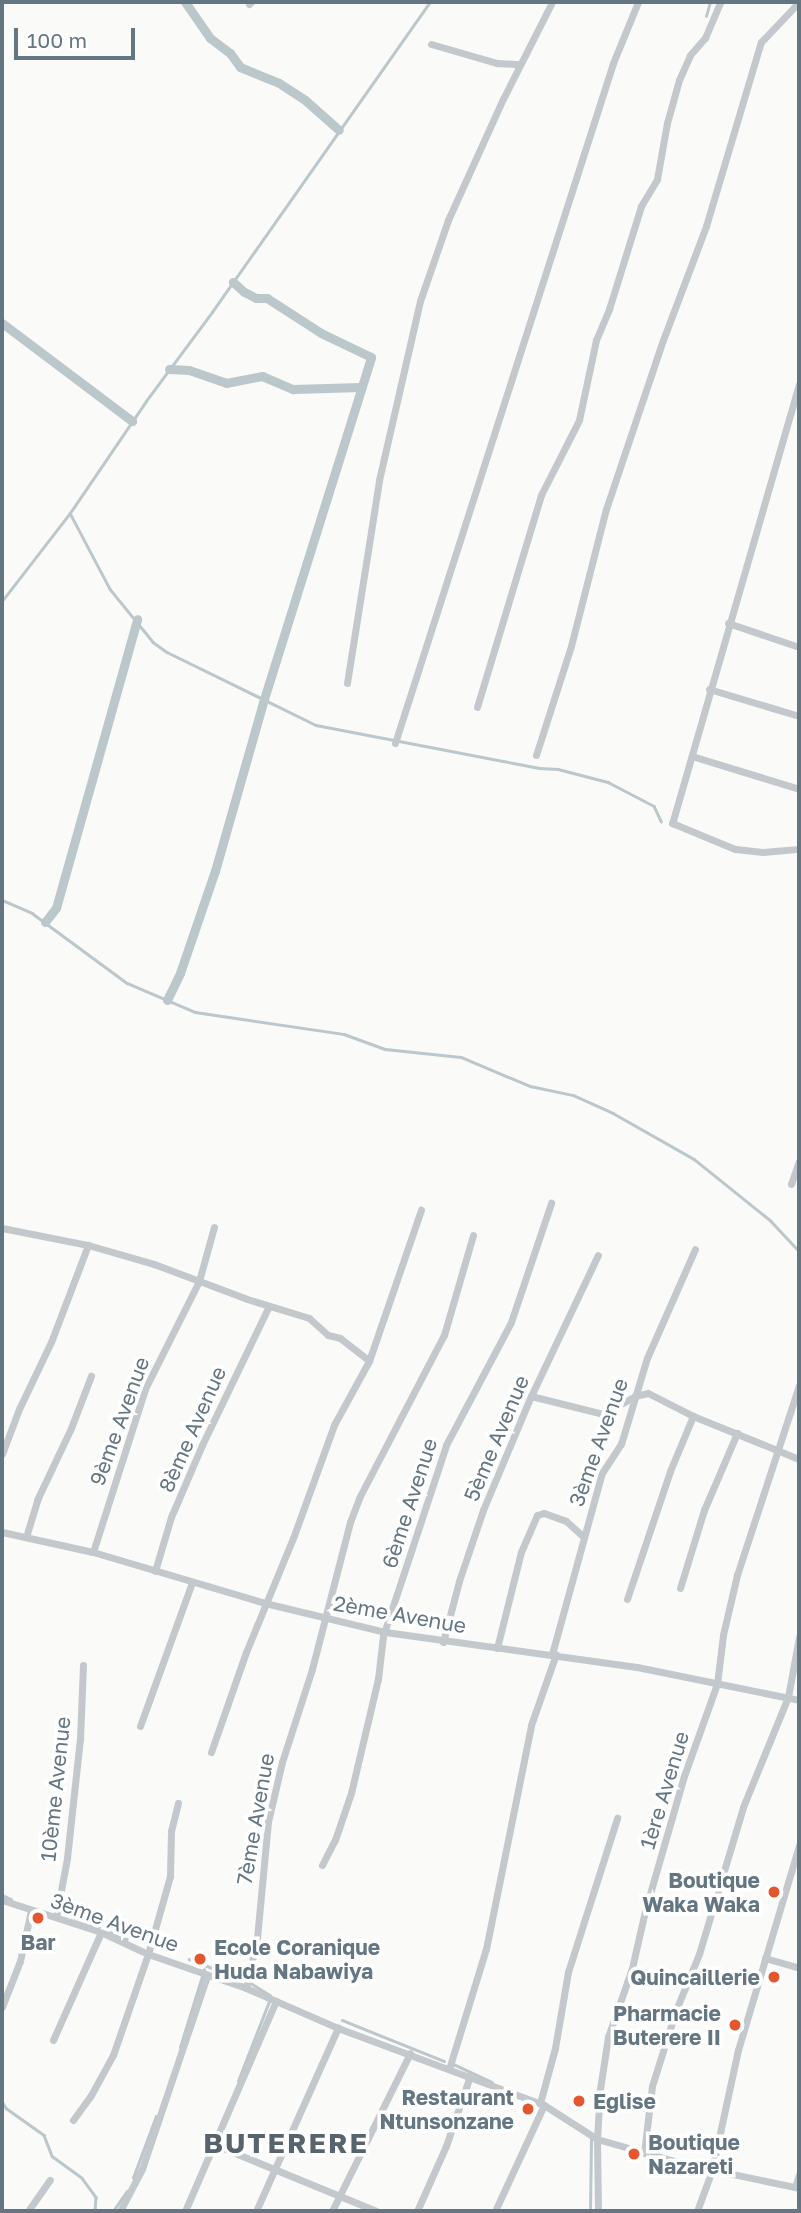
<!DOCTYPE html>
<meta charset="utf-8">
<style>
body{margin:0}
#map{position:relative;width:801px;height:2213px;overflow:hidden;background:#fafaf8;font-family:"Golos Text",sans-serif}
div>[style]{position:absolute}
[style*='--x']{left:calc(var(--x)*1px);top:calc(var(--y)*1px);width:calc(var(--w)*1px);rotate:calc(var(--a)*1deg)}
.stream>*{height:2.5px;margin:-1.25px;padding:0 1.25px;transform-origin:1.25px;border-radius:1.25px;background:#bbc7cb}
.canal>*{height:9px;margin:-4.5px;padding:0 4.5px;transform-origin:4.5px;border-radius:4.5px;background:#bbc7cb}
.street>*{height:7px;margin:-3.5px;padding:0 3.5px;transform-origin:3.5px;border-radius:3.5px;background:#c3c8cc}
.dots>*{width:19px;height:19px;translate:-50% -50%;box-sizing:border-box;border:4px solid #fff;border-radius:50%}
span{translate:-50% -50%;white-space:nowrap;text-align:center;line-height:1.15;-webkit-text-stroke:7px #fff;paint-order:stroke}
.street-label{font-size:21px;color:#657683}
.poi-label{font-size:21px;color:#657683;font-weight:700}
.right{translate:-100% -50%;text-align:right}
.left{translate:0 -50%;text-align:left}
.district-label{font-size:28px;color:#57646e;font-weight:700;letter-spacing:2px}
.frame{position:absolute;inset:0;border:4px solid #657683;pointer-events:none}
.scale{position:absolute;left:14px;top:28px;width:121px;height:32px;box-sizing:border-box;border:4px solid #657683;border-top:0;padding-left:9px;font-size:21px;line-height:24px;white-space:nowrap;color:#657683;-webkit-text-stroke:5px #fff;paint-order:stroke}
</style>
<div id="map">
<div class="stream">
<i style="--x:706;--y:16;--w:15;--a:-74"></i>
<i style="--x:70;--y:513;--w:86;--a:62.2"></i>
<i style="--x:110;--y:589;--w:68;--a:50.9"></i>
<i style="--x:153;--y:642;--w:17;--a:36"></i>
<i style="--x:167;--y:652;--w:166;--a:26.1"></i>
<i style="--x:316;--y:725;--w:227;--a:10.9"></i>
<i style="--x:539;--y:768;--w:19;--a:3"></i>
<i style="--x:558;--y:769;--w:52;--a:14.6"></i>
<i style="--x:608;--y:782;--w:52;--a:27.6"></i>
<i style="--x:654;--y:806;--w:17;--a:65"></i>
<i style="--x:2;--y:601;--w:111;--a:-52.3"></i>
<i style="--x:70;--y:513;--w:135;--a:-55.8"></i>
<i style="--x:146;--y:401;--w:111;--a:-53.4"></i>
<i style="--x:212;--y:312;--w:379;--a:-54.9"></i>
<i style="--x:2;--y:900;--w:33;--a:23"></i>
<i style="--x:32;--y:913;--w:118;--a:36.4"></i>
<i style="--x:127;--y:983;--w:74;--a:23.1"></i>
<i style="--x:195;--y:1012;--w:151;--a:8.4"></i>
<i style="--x:344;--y:1034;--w:44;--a:20.1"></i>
<i style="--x:385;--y:1049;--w:76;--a:6"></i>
<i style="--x:461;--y:1057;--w:75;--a:22.8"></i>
<i style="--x:530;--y:1086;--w:44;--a:11.8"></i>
<i style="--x:573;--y:1095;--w:44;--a:24.2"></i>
<i style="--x:613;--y:1113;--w:93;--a:29.6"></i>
<i style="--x:694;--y:1159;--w:99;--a:38.8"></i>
<i style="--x:771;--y:1221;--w:41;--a:47"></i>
<i style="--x:2;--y:1895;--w:10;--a:24"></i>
<i style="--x:72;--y:1917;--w:59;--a:21.8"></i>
<i style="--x:189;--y:1959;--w:61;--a:21.1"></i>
<i style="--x:249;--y:1982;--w:25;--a:32"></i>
<i style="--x:342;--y:2020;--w:110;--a:21.9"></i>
<i style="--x:180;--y:2047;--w:81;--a:-72.7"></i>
<i style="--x:451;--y:2063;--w:45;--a:24.9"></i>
<i style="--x:238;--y:2081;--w:88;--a:-68.7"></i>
<i style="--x:2;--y:2101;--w:8;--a:60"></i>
<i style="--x:6;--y:2108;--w:47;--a:35.4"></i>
<i style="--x:44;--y:2135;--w:22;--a:69"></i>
<i style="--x:52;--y:2156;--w:37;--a:36"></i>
<i style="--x:82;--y:2178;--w:24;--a:54"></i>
<i style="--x:96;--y:2197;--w:14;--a:94"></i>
<i style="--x:133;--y:2178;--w:66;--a:-69.6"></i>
<i style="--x:113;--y:2211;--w:24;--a:-55"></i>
<i style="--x:590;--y:2211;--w:73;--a:-89.2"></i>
</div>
<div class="canal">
<i style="--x:185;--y:2;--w:44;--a:55.2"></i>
<i style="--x:210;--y:38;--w:25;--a:37"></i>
<i style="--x:230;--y:53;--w:17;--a:54"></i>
<i style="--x:240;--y:67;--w:42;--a:22.3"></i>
<i style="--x:279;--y:83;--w:31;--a:33"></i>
<i style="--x:305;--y:100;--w:45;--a:41.4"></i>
<i style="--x:2;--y:323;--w:163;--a:37"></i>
<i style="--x:169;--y:369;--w:20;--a:3"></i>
<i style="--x:189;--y:370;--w:39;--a:19"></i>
<i style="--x:226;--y:383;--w:37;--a:-11"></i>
<i style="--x:262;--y:376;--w:34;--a:23"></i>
<i style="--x:293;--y:389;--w:68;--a:-1.7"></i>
<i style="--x:45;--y:922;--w:18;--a:-52"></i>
<i style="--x:56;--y:908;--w:300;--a:-74.3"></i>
<i style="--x:167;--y:1000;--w:30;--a:-64"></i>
<i style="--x:180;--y:973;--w:108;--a:-71.1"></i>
<i style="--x:215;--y:871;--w:179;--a:-74.1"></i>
<i style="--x:264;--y:699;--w:358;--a:-72.6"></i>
<i style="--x:371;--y:357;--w:55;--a:-154.4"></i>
<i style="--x:321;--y:333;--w:64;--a:-147.1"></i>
<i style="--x:267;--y:298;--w:11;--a:180"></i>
<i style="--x:256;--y:298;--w:13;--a:-153"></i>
<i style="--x:244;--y:292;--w:15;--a:-138"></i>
</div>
<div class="street">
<i style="--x:249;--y:4;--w:3;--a:-45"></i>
<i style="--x:431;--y:44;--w:69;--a:16.1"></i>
<i style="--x:497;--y:63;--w:22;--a:3"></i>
<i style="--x:799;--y:384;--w:457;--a:106.1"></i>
<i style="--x:672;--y:823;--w:68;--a:22.4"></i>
<i style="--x:735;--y:849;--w:28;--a:6"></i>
<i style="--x:763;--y:852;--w:36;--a:-5"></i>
<i style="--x:728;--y:623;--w:75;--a:18.7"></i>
<i style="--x:347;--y:683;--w:206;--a:-81"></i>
<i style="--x:379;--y:480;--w:184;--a:-77.1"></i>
<i style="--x:420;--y:301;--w:86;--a:-70.9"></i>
<i style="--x:448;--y:220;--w:133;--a:-65.6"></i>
<i style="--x:503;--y:99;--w:109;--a:-63.2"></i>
<i style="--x:709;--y:689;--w:94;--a:16.7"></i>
<i style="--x:477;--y:707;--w:221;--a:-73.2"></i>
<i style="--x:541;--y:495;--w:84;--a:-63.1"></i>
<i style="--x:579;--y:420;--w:82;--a:-78"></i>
<i style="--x:596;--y:340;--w:34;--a:-67"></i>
<i style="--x:609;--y:309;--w:108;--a:-72.7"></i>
<i style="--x:641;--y:206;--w:31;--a:-59"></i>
<i style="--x:657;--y:179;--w:57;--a:-79.9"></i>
<i style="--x:667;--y:123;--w:45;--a:-74.4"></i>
<i style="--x:679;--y:80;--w:27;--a:-66"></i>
<i style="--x:690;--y:55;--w:23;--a:-49"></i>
<i style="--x:705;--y:38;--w:39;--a:-67"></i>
<i style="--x:395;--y:743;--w:714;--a:-72.22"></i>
<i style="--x:613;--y:63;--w:66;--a:-67.7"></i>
<i style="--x:536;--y:755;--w:114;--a:-72.2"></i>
<i style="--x:571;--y:646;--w:141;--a:-75.7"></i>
<i style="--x:606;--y:509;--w:178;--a:-71.4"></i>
<i style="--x:663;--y:340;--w:122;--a:-69.3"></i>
<i style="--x:706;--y:226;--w:192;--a:-73.4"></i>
<i style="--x:761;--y:42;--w:55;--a:-46.5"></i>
<i style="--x:692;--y:756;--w:112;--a:17.1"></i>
<i style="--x:791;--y:1184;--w:24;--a:-71"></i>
<i style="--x:2;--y:1228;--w:88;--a:11.2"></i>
<i style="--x:88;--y:1245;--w:69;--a:16.1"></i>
<i style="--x:154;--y:1264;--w:99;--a:20.6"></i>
<i style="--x:247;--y:1299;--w:65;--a:17"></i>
<i style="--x:309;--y:1318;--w:25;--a:42"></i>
<i style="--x:328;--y:1335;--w:12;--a:14"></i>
<i style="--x:340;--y:1338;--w:37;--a:38"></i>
<i style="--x:369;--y:1361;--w:73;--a:118.7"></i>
<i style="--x:334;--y:1425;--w:120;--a:109.9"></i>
<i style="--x:293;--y:1538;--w:123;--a:112.4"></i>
<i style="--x:246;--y:1652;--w:106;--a:109.3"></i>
<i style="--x:369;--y:1361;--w:160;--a:-71"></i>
<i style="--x:531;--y:1396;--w:74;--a:14"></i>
<i style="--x:603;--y:1414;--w:37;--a:-29"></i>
<i style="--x:635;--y:1396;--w:13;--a:-13"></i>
<i style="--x:648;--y:1393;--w:51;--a:27.1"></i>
<i style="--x:693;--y:1416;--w:114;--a:22.1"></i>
<i style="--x:2;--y:1454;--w:48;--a:-69.3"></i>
<i style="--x:19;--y:1409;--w:74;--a:-64.5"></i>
<i style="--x:51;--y:1342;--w:104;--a:-69.1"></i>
<i style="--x:2;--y:1532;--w:93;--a:12.4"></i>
<i style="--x:93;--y:1552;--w:179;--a:16.5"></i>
<i style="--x:265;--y:1603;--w:123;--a:13.6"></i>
<i style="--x:385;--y:1632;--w:254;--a:7.9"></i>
<i style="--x:637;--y:1667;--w:165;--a:11.5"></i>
<i style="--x:26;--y:1537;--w:39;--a:-73"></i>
<i style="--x:37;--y:1500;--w:80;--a:-64.7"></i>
<i style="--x:71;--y:1428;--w:56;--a:-69"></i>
<i style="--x:93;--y:1552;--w:171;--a:-72.3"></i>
<i style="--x:145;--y:1389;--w:121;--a:-63.4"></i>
<i style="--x:199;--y:1281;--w:56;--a:-74.5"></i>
<i style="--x:155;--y:1571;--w:56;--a:-73.5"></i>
<i style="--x:171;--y:1517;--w:78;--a:-66.7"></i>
<i style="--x:202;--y:1445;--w:154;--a:-64.3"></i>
<i style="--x:680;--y:1588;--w:82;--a:-72.9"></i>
<i style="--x:704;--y:1510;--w:84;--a:-66.8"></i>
<i style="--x:627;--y:1599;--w:135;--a:-71.4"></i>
<i style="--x:670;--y:1471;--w:60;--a:-67.3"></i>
<i style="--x:443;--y:1642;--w:63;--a:-75.3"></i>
<i style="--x:459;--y:1581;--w:75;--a:-71.3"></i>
<i style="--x:483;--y:1510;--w:124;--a:-67.2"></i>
<i style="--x:531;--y:1396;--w:156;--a:-64.6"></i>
<i style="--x:497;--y:1648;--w:99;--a:-76"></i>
<i style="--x:521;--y:1552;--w:40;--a:-66.6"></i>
<i style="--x:537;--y:1515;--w:7;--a:-16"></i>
<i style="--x:544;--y:1513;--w:23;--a:20"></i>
<i style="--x:566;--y:1521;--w:24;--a:42"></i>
<i style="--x:552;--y:1654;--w:188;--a:-74.6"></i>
<i style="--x:602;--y:1473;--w:35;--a:-57"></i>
<i style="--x:621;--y:1444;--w:90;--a:-73.2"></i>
<i style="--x:647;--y:1358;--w:119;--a:-66.2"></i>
<i style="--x:140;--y:1726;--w:153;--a:-70.1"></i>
<i style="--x:322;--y:1865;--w:28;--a:-63"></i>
<i style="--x:335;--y:1840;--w:50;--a:-71.2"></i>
<i style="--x:351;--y:1793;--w:117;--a:-76.7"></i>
<i style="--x:378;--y:1679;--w:43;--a:-83.4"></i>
<i style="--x:383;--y:1636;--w:201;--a:-71.7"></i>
<i style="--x:446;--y:1445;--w:139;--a:-62.1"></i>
<i style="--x:511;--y:1322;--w:126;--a:-71.4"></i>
<i style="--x:2;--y:1900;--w:104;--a:17.9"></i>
<i style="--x:101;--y:1932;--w:52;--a:25.1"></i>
<i style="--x:148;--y:1954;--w:104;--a:19.1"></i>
<i style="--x:246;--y:1988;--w:100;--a:23.5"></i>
<i style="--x:338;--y:2028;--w:220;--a:20.5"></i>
<i style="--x:544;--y:2105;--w:63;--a:32.7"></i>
<i style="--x:597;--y:2139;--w:91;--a:15.9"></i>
<i style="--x:685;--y:2164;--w:116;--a:11.9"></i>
<i style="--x:56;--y:1917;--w:60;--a:-79.4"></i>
<i style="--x:67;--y:1858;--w:120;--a:-83.8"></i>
<i style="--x:80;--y:1739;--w:74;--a:-87.7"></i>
<i style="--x:765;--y:1958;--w:35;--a:16"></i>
<i style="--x:246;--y:1988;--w:51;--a:-77.6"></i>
<i style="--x:257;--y:1938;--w:117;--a:-84.6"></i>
<i style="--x:268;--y:1822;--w:62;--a:-76.9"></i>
<i style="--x:282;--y:1762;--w:98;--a:-72.1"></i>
<i style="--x:312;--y:1669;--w:152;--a:-75.5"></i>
<i style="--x:350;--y:1522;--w:26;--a:-69"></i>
<i style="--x:359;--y:1498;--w:184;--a:-62.5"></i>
<i style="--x:444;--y:1335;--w:104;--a:-73.8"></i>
<i style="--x:2;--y:2007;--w:49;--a:-68.6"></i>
<i style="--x:20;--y:1961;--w:52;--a:-77.8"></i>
<i style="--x:53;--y:2040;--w:118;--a:-66"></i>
<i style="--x:449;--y:2069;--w:126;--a:-72.9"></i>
<i style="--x:486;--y:1949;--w:228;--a:-78.6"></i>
<i style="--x:531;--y:1725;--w:75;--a:-70.6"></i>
<i style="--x:540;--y:2103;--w:57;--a:-74.7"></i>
<i style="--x:555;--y:2048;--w:77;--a:-80.3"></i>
<i style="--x:568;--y:1972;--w:162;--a:-72.3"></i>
<i style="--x:73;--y:2120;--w:29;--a:-54"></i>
<i style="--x:90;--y:2097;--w:48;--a:-61.3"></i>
<i style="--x:113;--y:2055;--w:107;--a:-70.9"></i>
<i style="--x:148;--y:1954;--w:81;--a:-74.2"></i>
<i style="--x:170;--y:1876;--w:45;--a:-88.7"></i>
<i style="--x:171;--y:1831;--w:29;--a:-76"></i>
<i style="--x:213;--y:2144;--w:176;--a:22.3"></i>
<i style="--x:644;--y:2153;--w:67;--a:-83.2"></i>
<i style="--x:652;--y:2086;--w:80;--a:-72.5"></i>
<i style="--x:676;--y:2010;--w:61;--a:-67.7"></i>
<i style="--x:699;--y:1954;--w:153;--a:-73.3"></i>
<i style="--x:743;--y:1807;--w:119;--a:-67.8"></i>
<i style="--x:788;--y:1697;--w:61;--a:-79.6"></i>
<i style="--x:795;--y:2187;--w:13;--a:-72"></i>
<i style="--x:28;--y:2211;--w:38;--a:-55"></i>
<i style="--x:120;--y:2211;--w:47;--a:-62.4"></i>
<i style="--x:142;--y:2169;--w:204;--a:-71.4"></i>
<i style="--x:185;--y:2211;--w:229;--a:-66.6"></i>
<i style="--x:256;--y:2211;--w:201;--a:-65.9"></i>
<i style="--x:332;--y:2211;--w:176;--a:-63.7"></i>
<i style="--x:417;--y:2211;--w:71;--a:-66"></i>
<i style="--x:446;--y:2146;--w:74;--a:-71.1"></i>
<i style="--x:495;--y:2211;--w:117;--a:-65.2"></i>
<i style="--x:598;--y:2211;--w:72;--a:-90.8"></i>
<i style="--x:597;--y:2139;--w:50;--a:-86.6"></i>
<i style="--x:600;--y:2089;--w:53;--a:-81.3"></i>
<i style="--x:608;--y:2037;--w:73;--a:-70.8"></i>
<i style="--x:632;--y:1968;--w:58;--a:-77.2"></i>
<i style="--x:645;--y:1911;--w:141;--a:-73.9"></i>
<i style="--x:684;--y:1776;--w:98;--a:-70.3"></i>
<i style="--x:717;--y:1684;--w:49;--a:-83"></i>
<i style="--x:723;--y:1635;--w:62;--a:-76.9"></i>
<i style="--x:737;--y:1575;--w:200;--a:-71.9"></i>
<i style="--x:697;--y:2211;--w:44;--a:-69.9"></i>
<i style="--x:712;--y:2170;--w:123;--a:-77.8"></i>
<i style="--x:738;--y:2050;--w:214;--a:-73.4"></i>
</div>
<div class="dots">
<i style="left:774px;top:1892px;background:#e4572e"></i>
<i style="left:38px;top:1918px;background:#e4572e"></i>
<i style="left:200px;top:1959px;background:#e4572e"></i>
<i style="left:774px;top:1977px;background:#e4572e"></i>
<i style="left:735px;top:2025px;background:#e4572e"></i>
<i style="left:579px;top:2101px;background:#e4572e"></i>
<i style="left:528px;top:2109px;background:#e4572e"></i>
<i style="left:634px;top:2154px;background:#e4572e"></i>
</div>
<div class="street-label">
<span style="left:119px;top:1421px;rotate:-70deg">9ème Avenue</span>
<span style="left:192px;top:1429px;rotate:-66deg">8ème Avenue</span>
<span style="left:496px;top:1438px;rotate:-67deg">5ème Avenue</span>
<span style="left:598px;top:1442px;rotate:-70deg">3ème Avenue</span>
<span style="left:409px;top:1503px;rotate:-72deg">6ème Avenue</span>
<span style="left:400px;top:1614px;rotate:10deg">2ème Avenue</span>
<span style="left:55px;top:1789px;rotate:-84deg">10ème Avenue</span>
<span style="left:664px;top:1790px;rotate:-73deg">1ère Avenue</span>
<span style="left:255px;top:1819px;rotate:-80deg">7ème Avenue</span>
<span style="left:115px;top:1922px;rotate:20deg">3ème Avenue</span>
</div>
<div class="poi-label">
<span class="right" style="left:760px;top:1892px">Boutique<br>Waka Waka</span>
<span style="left:38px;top:1942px">Bar</span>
<span class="left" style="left:214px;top:1959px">Ecole Coranique<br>Huda Nabawiya</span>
<span class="right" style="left:760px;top:1977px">Quincaillerie</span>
<span class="right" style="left:721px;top:2025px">Pharmacie<br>Buterere II</span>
<span class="right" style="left:514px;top:2109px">Restaurant<br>Ntunsonzane</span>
<span class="left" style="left:593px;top:2101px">Eglise</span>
<span class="left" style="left:648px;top:2154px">Boutique<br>Nazareti</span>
</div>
<div class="district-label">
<span style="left:286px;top:2143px">BUTERERE</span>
</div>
<div class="frame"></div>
<div class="scale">100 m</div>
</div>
